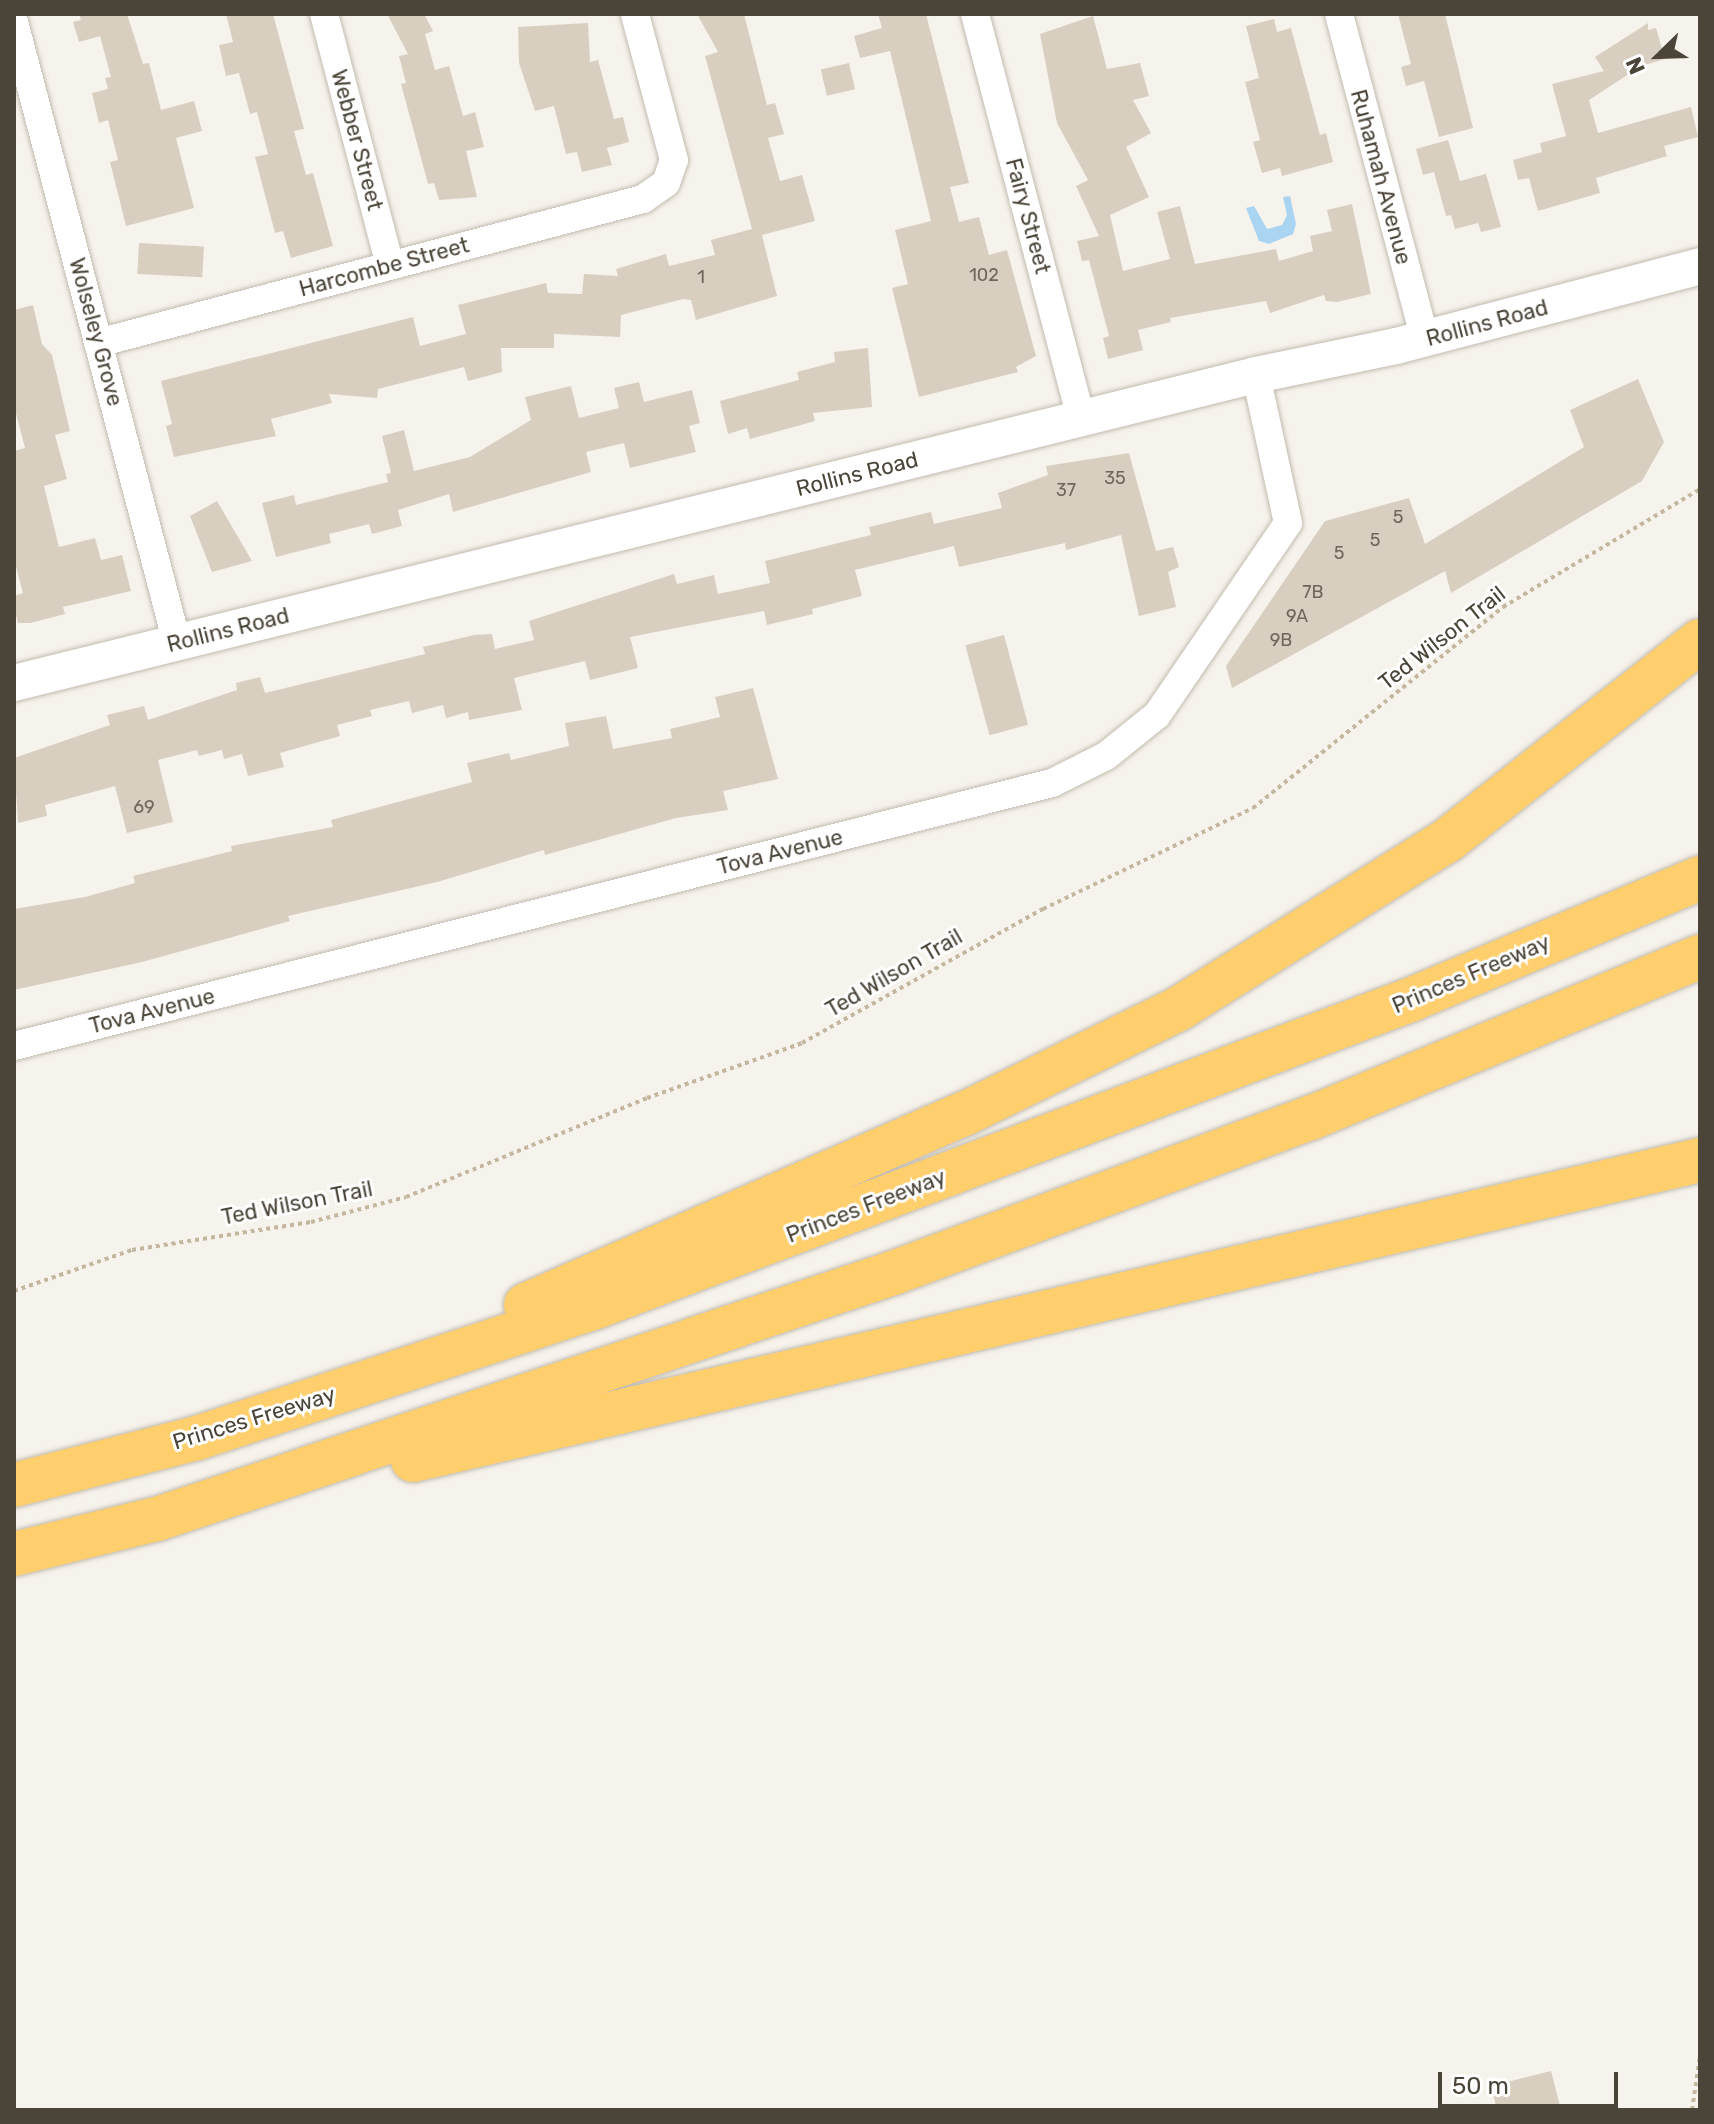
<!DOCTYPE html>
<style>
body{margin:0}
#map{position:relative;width:1714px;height:2124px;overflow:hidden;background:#f6f3ec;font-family:Rubik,sans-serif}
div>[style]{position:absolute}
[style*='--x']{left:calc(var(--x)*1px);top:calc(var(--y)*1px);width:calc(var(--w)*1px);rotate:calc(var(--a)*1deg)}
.water>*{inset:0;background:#a9d4f2}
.building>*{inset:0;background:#d8cfc1;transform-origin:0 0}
.path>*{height:4px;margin-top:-2px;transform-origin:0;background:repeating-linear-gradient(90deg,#c4b79f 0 4px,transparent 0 8px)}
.roads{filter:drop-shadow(0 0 2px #c2bbae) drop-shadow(0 0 2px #c2bbae)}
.minor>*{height:28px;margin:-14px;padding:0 14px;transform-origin:14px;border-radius:14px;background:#fff}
.tertiary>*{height:36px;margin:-18px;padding:0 18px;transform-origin:18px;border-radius:18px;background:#fff}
.motorway>*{height:44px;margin:-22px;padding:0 22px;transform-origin:22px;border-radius:22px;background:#ffcf6e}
span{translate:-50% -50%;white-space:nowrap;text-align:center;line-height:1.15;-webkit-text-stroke:6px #fff;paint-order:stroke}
.number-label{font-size:18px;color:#6e675b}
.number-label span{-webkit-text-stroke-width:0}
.street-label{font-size:22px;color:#4b4439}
.frame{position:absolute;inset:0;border:16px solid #4b4439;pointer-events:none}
.north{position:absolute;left:1618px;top:16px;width:80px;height:80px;-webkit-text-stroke:6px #fff;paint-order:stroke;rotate:247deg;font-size:22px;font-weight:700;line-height:32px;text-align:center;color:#4b4439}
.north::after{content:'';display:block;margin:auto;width:28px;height:36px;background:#4b4439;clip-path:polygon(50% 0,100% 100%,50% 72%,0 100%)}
.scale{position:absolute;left:1438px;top:2072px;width:180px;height:36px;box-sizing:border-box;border:4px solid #4b4439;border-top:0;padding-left:10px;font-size:24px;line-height:28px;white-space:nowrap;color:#4b4439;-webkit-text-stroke:6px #fff;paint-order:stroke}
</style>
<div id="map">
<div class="water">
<i style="clip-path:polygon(1290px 196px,1296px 224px,1293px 234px,1269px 244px,1259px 241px,1246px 208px,1254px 206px,1267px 229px,1282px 225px,1287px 215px,1283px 197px)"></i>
</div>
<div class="building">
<i style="clip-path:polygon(79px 14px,127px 14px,143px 64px,149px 63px,161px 110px,194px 101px,202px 131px,176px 138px,194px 208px,126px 226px,110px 162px,118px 160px,108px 120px,99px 123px,92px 93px,108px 89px,105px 78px,111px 77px,100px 36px,79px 42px,73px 22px,81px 20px)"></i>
<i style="clip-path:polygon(226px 14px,273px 14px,304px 129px,294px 131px,306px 175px,313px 173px,333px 246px,291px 258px,283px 231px,275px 233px,255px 157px,268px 154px,257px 112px,250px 114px,239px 73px,226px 76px,219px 45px,233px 42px)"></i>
<i style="clip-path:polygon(387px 14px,424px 14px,433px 31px,425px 34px,435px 70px,449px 66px,463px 116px,475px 112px,484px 147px,466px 151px,477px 197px,439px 200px,434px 183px,428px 184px,401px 84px,406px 83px,399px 56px,408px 54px)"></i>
<i style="clip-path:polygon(697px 14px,744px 14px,767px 105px,775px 103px,784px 134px,768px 138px,780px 181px,802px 175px,815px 221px,762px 235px,777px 296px,696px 320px,691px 300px,683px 299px,621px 315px,620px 337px,554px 334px,554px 348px,501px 348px,502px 372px,468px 381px,464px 367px,378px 389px,377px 398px,329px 394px,332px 403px,271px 419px,276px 436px,174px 457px,166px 426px,172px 424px,161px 381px,413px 317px,420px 346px,466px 334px,458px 305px,546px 283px,548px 293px,582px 294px,584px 274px,618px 276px,616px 269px,666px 254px,669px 266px,715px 255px,711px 240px,752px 229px,705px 56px,718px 52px)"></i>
<i style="clip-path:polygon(878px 14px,926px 14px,969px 183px,950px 187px,959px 222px,979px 217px,989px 255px,1007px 250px,1036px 356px,1016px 367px,1018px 372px,919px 397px,892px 288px,908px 284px,895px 230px,931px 221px,890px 51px,860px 58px,854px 36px,882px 28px)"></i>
<i style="clip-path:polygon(1398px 14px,1445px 14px,1473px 128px,1439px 137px,1424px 81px,1406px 86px,1401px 67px,1411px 64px)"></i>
<i style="clip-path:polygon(1093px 16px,1107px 69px,1140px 63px,1149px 96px,1133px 100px,1151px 133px,1126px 147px,1149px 197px,1110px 215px,1123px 271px,1170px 259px,1157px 212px,1180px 206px,1195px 264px,1276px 249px,1279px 261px,1313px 251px,1310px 236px,1332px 231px,1327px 210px,1352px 204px,1371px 294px,1337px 302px,1326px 301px,1324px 295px,1270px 313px,1266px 301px,1170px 318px,1171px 322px,1138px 330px,1143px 350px,1108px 359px,1103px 338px,1109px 336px,1089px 260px,1082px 261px,1077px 241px,1099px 236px,1076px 186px,1088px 180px,1057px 123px,1040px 34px)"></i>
<i style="clip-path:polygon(1274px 19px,1277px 32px,1291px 28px,1320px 135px,1326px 133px,1333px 162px,1282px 176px,1280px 168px,1262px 173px,1253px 142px,1260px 140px,1245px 82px,1259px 78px,1246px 26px)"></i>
<i style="clip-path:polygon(588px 23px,590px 62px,598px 60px,614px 119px,623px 117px,629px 142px,607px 148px,612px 165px,582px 172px,577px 152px,566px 154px,554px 106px,535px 111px,519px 63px,518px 27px)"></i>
<i style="clip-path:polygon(1648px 23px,1648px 30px,1656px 28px,1665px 59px,1641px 66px,1589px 100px,1598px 133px,1691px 107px,1698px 137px,1664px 146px,1667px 156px,1596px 178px,1600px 193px,1538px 211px,1529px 178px,1518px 180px,1513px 160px,1542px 152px,1540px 143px,1566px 136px,1552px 84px,1604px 71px,1595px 57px)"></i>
<i style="left:849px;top:63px;width:27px;height:29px;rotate:77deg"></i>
<i style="clip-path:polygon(1448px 140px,1460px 181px,1486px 174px,1501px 227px,1481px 232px,1478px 223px,1455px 229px,1451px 215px,1446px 216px,1434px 172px,1423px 175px,1416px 149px)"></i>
<i style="left:139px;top:243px;width:65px;height:31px;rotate:3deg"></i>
<i style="clip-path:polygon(33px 305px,42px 344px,52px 355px,70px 431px,55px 435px,67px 479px,44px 486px,59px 547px,95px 538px,101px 560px,122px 555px,131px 591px,63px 607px,65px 614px,30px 623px,18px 623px,14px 607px,14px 596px,23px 593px,14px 559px,14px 451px,25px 448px,14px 406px,14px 310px)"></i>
<i style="clip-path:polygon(868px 348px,872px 407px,813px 413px,815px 421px,750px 439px,747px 428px,728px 434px,720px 401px,799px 380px,797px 372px,835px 362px,834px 352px)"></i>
<i style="clip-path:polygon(1638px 379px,1664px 442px,1642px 481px,1451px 593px,1445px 571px,1232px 688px,1226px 666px,1325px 521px,1409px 498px,1425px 544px,1584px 447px,1570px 410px)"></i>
<i style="clip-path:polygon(639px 382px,644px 402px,692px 390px,700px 423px,689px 426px,696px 452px,630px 468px,624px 443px,586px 452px,591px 472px,453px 512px,449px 494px,398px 510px,402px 526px,372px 534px,369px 524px,329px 534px,331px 543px,276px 557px,262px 503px,294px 495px,296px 505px,388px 482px,386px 474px,391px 473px,382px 436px,404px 430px,414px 471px,470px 457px,531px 420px,525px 397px,571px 386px,579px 418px,619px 408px,614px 388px)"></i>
<i style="clip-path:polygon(1129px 453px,1156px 551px,1173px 547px,1179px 567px,1168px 572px,1176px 607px,1139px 616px,1121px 535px,1066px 550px,1065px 543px,959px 567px,954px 546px,855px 570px,862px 596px,812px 609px,813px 614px,767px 625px,764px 611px,630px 637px,638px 668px,590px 680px,585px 661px,514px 678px,522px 710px,469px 720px,468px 712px,446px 718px,443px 705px,412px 713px,409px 701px,370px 710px,372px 716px,337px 725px,340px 736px,280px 753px,284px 767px,248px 776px,242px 754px,224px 759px,222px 750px,199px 756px,197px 750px,158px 760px,173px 822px,127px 833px,115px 786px,45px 805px,47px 816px,18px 823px,14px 758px,110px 725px,107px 715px,144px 706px,148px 720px,237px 690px,236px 683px,260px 677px,265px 693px,425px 654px,423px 647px,474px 635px,492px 634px,495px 649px,534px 640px,529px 621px,674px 574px,677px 584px,714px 575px,718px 594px,770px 583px,765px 561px,871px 535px,869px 527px,931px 512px,934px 524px,1002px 508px,998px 493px,1048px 475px,1046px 466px)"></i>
<i style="clip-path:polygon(217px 501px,252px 561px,212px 572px,190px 516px)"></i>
<i style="left:1004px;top:635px;width:93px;height:40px;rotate:75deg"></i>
<i style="clip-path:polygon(753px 688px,778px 779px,723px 791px,728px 810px,676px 818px,545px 855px,544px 850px,437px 882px,288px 916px,290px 921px,142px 962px,14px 990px,14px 909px,85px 897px,135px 883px,133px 876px,232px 851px,231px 846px,333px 827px,331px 820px,472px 782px,467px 763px,509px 753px,511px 760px,569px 746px,565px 723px,606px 716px,613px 749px,672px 738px,670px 729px,720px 717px,715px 697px)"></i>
<i style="clip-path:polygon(1551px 2071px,1561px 2110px,1497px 2110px,1491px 2086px)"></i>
</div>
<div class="path">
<i style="--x:14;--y:1291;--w:125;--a:-19.2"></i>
<i style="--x:132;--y:1250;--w:181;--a:-8.9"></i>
<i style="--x:311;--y:1222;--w:98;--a:-14.7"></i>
<i style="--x:406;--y:1197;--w:261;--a:-22.3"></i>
<i style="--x:647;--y:1098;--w:164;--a:-19.5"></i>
<i style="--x:802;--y:1043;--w:276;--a:-29.1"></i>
<i style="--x:1043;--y:909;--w:233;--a:-25.7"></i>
<i style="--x:1253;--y:808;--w:321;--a:-38.8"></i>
<i style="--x:1503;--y:607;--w:230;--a:-30.9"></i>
<i style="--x:1692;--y:2110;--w:55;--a:-81.6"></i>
</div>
<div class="roads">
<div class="minor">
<i style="--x:324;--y:14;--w:260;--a:75.3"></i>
<i style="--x:975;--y:14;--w:418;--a:75.3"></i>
<i style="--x:1339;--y:14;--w:336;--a:75.2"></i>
<i style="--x:14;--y:22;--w:642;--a:75.29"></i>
<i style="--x:98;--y:343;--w:564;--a:-14.8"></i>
<i style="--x:643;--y:199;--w:28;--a:-35"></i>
<i style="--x:666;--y:183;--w:24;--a:-71"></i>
<i style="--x:674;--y:160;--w:151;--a:-105"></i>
<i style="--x:14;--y:1046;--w:1071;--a:-14.22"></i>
<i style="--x:1052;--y:783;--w:60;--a:-26.6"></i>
<i style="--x:1106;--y:756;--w:65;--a:-38.8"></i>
<i style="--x:1157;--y:715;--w:232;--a:-55.7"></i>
<i style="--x:1288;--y:523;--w:151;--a:-102.2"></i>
</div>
<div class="tertiary">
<i style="--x:14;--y:683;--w:1280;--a:-13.93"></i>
<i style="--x:1256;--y:375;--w:143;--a:-11.7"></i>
<i style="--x:1396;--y:346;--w:314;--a:-14.7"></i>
</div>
<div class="motorway">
<i style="--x:526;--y:1305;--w:478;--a:-23.6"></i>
<i style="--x:964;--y:1114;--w:241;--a:-26.1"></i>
<i style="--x:1180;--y:1008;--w:316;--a:-32.1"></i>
<i style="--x:1448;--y:840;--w:321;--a:-38.3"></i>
<i style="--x:413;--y:1460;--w:1322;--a:-13.12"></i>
<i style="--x:14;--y:1485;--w:189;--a:-14.4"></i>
<i style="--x:197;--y:1438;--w:422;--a:-18.2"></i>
<i style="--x:598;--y:1306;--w:868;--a:-20.65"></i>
<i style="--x:1410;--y:1000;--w:315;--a:-22.8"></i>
<i style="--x:14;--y:1554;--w:147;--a:-13.8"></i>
<i style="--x:157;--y:1519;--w:776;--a:-18.48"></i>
<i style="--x:893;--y:1273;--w:448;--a:-20.4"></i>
<i style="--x:1313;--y:1117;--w:419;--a:-22.5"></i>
</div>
</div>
<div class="number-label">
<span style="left:984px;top:275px">102</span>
<span style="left:701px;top:277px">1</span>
<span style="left:1115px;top:478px">35</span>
<span style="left:1066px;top:490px">37</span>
<span style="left:1398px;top:517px">5</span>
<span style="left:1375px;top:540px">5</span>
<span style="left:1339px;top:553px">5</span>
<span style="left:1313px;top:592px">7B</span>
<span style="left:1297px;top:616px">9A</span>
<span style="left:1281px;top:640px">9B</span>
<span style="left:144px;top:807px">69</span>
</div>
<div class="street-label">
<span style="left:357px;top:140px;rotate:75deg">Webber Street</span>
<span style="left:1381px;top:177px;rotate:75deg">Ruhamah Avenue</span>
<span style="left:1028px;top:216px;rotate:75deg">Fairy Street</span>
<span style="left:384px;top:267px;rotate:-15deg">Harcombe Street</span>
<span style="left:1487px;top:323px;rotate:-15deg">Rollins Road</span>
<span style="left:96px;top:332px;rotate:75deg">Wolseley Grove</span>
<span style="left:857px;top:474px;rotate:-14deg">Rollins Road</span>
<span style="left:228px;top:630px;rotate:-14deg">Rollins Road</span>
<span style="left:1442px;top:638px;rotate:-38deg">Ted Wilson Trail</span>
<span style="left:780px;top:852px;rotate:-14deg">Tova Avenue</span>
<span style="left:894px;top:973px;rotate:-30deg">Ted Wilson Trail</span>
<span style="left:1471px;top:974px;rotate:-23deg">Princes Freeway</span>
<span style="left:152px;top:1011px;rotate:-14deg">Tova Avenue</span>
<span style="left:297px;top:1203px;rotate:-11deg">Ted Wilson Trail</span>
<span style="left:866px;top:1206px;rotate:-21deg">Princes Freeway</span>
<span style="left:254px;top:1418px;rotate:-17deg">Princes Freeway</span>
</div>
<div class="frame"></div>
<div class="north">N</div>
<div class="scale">50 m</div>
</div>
